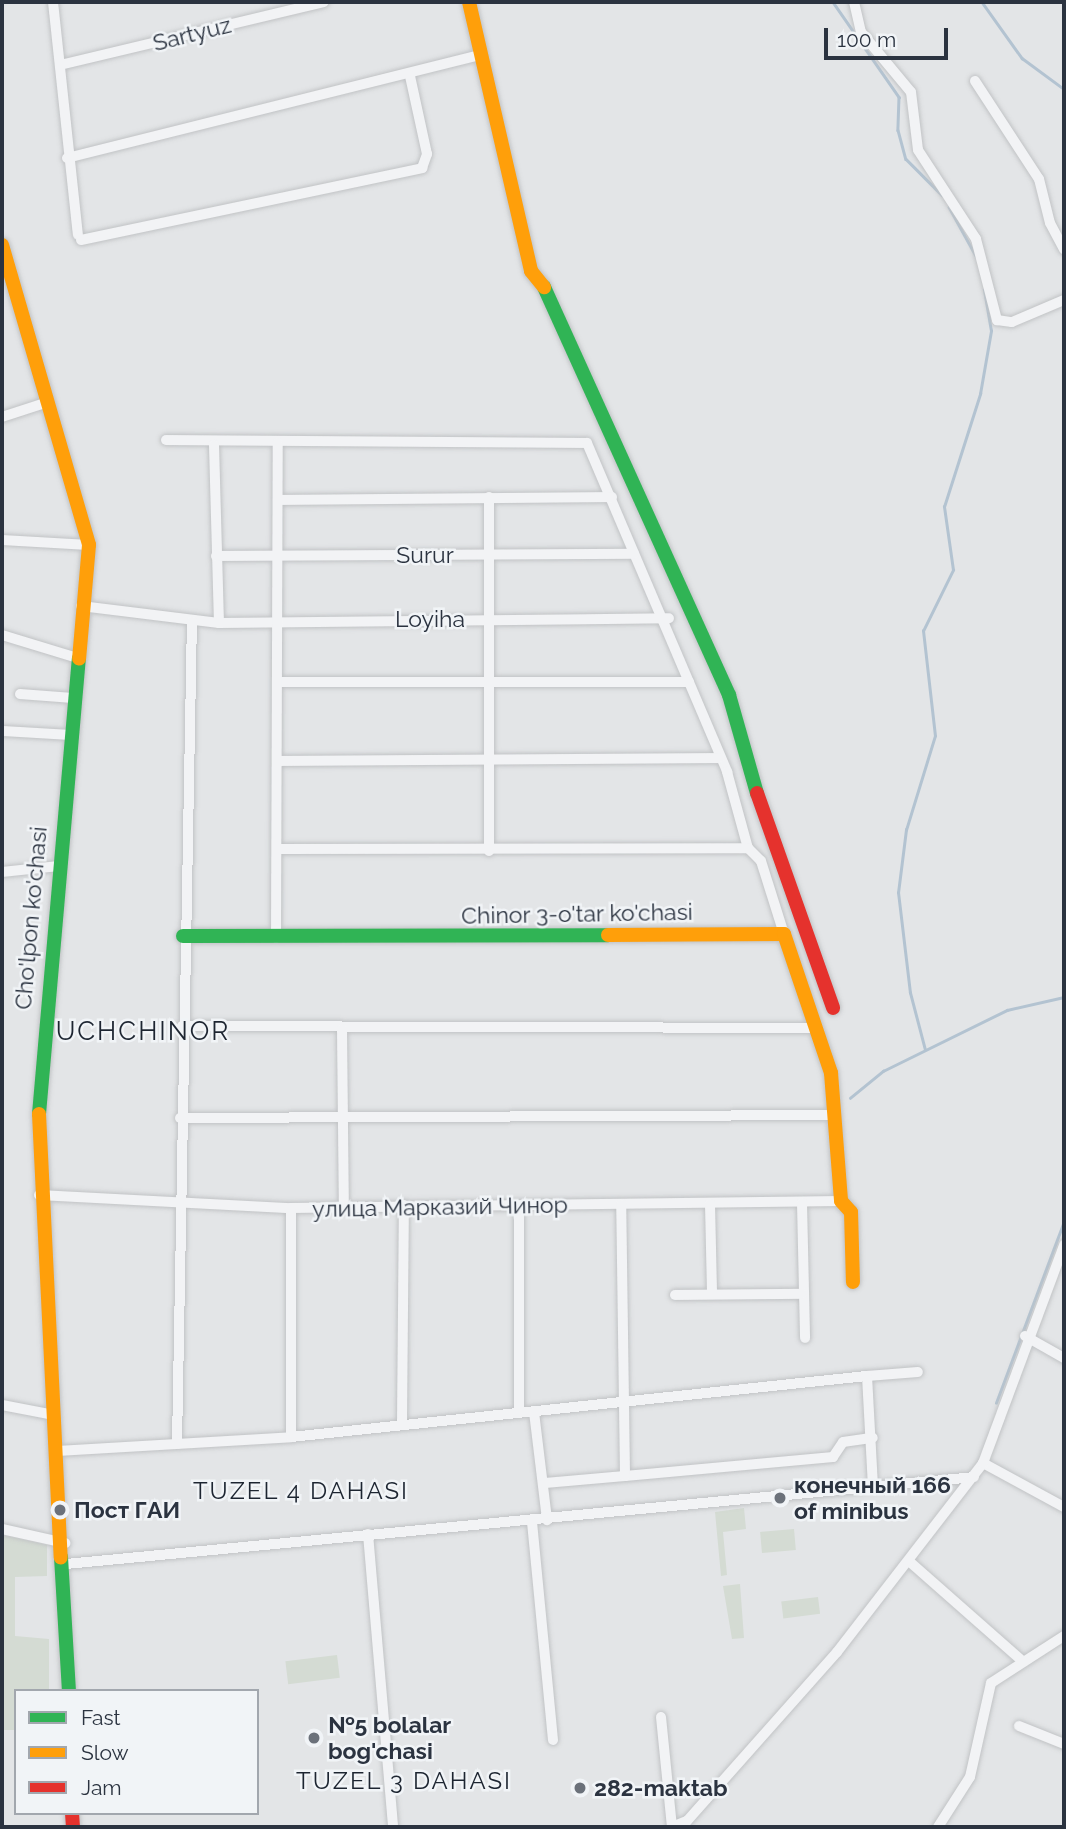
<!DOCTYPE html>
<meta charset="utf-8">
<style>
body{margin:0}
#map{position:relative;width:1066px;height:1829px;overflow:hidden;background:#e3e5e7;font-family:Raleway,sans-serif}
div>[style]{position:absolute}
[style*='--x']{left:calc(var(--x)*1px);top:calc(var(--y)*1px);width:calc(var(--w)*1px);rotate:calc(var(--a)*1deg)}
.green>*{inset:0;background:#d4dbd3;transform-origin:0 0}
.stream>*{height:2.5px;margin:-1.25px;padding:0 1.25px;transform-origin:1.25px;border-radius:1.25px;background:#b3c3d1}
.roads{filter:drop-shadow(0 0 2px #c1c3c5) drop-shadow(0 0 2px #c1c3c5)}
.street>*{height:10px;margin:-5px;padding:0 5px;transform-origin:5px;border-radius:5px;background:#f2f3f5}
.fast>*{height:14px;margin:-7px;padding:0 7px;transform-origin:7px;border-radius:7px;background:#30b455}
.slow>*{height:14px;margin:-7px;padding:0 7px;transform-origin:7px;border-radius:7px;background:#ff9f0a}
.jam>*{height:14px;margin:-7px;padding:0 7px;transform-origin:7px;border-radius:7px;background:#e5322d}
.dots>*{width:19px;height:19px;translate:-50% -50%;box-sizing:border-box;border:4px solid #f1f4f7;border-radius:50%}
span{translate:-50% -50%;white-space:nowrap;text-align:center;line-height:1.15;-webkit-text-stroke:5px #f1f4f7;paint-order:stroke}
.street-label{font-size:23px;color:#2b3340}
.poi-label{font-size:23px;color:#2b3340;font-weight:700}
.left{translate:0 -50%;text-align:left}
.neighbourhood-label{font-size:24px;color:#1d2531;letter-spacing:2px}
.quarter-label{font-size:26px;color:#1d2531;letter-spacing:2px}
.frame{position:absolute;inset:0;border:4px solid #2b3340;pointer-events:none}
.legend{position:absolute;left:14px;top:1689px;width:245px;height:126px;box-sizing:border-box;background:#f1f4f7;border:2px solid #a2a7ae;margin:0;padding:9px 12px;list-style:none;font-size:21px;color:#2b3340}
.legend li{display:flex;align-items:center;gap:14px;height:35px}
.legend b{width:35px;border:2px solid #a2a7ae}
.scale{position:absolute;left:824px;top:28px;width:124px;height:32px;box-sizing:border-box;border:4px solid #2b3340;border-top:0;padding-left:9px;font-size:21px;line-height:24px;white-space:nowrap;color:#2b3340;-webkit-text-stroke:5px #f1f4f7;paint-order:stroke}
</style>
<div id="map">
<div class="green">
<i style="clip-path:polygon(744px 1508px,746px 1529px,723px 1532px,727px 1575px,721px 1576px,715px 1512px)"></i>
<i style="left:794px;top:1529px;width:21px;height:34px;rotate:85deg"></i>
<i style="clip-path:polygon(2px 1535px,47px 1545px,47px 1576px,15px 1577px,15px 1636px,49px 1639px,49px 1691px,16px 1691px,16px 1730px,2px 1730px)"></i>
<i style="clip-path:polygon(740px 1584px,744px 1638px,732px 1639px,723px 1586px)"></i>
<i style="left:818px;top:1597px;width:17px;height:37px;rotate:83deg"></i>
<i style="left:337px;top:1655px;width:23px;height:52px;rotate:83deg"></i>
</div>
<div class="stream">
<i style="--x:833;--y:2;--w:116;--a:55.2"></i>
<i style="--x:899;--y:97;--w:33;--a:92"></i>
<i style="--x:898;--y:130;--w:30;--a:75"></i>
<i style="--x:906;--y:159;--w:51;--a:45"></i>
<i style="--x:982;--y:2;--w:69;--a:54.5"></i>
<i style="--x:1022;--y:58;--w:52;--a:36.4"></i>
<i style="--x:949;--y:207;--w:56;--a:61.1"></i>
<i style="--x:925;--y:1050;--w:59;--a:-104.7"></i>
<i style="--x:910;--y:993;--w:101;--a:-96.8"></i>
<i style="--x:898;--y:893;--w:64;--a:-82.8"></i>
<i style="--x:906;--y:830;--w:98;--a:-72.9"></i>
<i style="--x:935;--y:736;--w:106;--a:-96.5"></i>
<i style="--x:923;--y:631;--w:68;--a:-63.8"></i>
<i style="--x:953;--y:570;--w:64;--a:-98.1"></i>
<i style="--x:944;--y:507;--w:119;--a:-72.3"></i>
<i style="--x:980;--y:394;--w:64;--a:-80.1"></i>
<i style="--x:991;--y:331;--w:42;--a:-99.7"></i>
<i style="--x:850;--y:1098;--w:43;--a:-39.3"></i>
<i style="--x:883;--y:1071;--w:138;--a:-26.2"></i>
<i style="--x:1007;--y:1010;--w:58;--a:-12.8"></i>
<i style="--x:996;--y:1403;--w:194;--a:-69.5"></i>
</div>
<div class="roads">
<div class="street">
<i style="--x:53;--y:2;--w:234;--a:83.9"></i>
<i style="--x:854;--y:2;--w:31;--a:77"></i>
<i style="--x:861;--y:32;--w:78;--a:50.2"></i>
<i style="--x:911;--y:92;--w:58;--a:83.1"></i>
<i style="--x:918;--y:150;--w:106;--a:56.9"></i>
<i style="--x:976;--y:239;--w:84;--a:75.5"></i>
<i style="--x:997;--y:320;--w:15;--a:8"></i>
<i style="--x:1012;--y:322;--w:56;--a:-22.9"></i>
<i style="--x:60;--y:65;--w:271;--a:-13.4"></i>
<i style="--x:975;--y:81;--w:117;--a:56.9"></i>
<i style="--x:1039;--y:179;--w:45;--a:76"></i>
<i style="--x:1050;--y:223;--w:30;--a:62"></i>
<i style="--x:67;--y:158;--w:427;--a:-14"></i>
<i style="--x:81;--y:240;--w:349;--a:-11.9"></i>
<i style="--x:422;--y:168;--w:15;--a:-70"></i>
<i style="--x:427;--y:154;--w:80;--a:-102.3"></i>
<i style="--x:2;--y:417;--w:45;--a:-18"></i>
<i style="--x:166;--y:440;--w:421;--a:0.4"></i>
<i style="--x:587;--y:443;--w:358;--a:66.9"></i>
<i style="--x:727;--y:772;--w:79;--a:74.6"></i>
<i style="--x:214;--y:445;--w:178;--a:88.4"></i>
<i style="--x:489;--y:497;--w:354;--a:90"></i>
<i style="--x:278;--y:500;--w:334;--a:-0.5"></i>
<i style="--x:2;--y:540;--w:87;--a:3.3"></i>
<i style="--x:216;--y:556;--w:418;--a:-0.3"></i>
<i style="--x:81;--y:606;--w:139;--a:7"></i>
<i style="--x:219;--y:623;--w:450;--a:-0.6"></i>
<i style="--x:2;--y:635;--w:78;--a:17"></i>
<i style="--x:279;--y:682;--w:410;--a:0"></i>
<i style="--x:20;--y:694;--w:53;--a:4.3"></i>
<i style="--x:3;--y:731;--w:68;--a:3.4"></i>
<i style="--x:279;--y:761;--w:441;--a:-0.4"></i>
<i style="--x:279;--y:849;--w:469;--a:-0.1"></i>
<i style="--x:748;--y:848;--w:18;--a:45"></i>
<i style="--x:761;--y:861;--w:77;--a:72.5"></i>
<i style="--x:2;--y:872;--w:57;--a:-6"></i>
<i style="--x:276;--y:938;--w:495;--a:-89.8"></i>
<i style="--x:182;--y:1026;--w:633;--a:0.18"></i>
<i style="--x:342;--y:1029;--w:177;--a:89.4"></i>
<i style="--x:180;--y:1118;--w:656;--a:-0.26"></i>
<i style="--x:39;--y:1195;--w:252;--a:3"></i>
<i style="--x:291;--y:1208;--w:550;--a:-0.73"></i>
<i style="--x:802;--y:1203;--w:135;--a:88.7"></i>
<i style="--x:710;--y:1204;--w:90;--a:88.7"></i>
<i style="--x:519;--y:1207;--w:206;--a:90"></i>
<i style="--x:675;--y:1295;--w:127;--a:-0.5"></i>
<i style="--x:1025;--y:1336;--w:45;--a:29.4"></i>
<i style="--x:867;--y:1376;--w:51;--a:-4.5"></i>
<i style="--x:2;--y:1405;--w:53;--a:10.9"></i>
<i style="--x:534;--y:1412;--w:109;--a:83.1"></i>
<i style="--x:402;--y:1423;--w:218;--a:-89.5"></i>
<i style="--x:291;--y:1437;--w:229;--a:-90"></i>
<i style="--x:177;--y:1444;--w:823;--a:-88.96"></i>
<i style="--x:58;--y:1451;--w:233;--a:-3.4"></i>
<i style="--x:291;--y:1437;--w:579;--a:-6.05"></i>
<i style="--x:867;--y:1376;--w:111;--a:86.9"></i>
<i style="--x:983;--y:1463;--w:92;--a:28.5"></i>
<i style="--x:625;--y:1476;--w:209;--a:-5.2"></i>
<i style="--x:833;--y:1457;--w:18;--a:-56"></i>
<i style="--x:843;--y:1442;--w:30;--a:-8"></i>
<i style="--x:545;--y:1483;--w:80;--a:-5"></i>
<i style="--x:625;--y:1476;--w:272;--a:-90.8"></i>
<i style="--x:532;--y:1522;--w:219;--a:84.5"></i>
<i style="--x:2;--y:1529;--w:65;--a:12.5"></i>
<i style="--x:368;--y:1534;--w:294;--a:85.1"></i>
<i style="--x:910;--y:1562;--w:147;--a:41.4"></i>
<i style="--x:66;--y:1564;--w:912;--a:-5.47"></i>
<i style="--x:661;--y:1717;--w:111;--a:84.3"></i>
<i style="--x:672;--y:1827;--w:16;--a:-22"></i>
<i style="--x:687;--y:1821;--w:226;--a:-48.4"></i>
<i style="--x:837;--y:1652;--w:239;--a:-52.3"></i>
<i style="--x:983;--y:1463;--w:233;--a:-69.6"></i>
<i style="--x:1019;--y:1726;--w:48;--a:21.8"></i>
<i style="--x:938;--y:1827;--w:59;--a:-57.4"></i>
<i style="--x:970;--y:1777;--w:96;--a:-77.4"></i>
<i style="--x:991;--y:1683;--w:87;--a:-32.8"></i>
</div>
<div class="fast">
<i style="--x:544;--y:287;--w:448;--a:65.6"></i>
<i style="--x:729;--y:695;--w:102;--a:74.1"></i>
<i style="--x:183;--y:936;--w:425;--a:-0.1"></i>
<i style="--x:39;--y:1114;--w:457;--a:-85"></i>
<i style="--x:61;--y:1557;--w:134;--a:86.6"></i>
</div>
<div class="slow">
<i style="--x:469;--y:2;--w:276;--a:77"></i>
<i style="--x:531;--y:271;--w:21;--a:51"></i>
<i style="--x:2;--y:245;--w:312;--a:73.8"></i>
<i style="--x:89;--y:545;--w:114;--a:95"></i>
<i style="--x:608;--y:935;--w:176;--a:-0.3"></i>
<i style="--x:784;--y:934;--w:147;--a:71.3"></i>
<i style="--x:831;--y:1073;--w:128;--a:85.5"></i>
<i style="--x:841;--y:1201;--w:15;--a:48"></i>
<i style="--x:851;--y:1212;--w:70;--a:88.4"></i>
<i style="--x:39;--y:1114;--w:444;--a:87.2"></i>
</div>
<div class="jam">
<i style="--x:757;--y:793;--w:228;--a:70.5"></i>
<i style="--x:72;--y:1813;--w:14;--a:86"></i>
</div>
</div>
<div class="dots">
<i style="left:780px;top:1498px;background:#6b717a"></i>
<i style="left:60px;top:1510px;background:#6b717a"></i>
<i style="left:314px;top:1738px;background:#6b717a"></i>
<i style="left:580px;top:1788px;background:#6b717a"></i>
</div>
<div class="street-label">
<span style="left:192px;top:34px;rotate:-14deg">Sartyuz</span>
<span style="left:425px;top:555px">Surur</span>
<span style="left:430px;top:619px">Loyiha</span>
<span style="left:577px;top:914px;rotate:-1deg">Chinor 3-o'tar ko'chasi</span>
<span style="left:31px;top:918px;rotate:-85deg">Cho'lpon ko'chasi</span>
<span style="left:440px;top:1207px;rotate:-1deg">улица Марказий Чинор</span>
</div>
<div class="poi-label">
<span class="left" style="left:794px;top:1498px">конечный 166<br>of minibus</span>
<span class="left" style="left:74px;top:1510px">Пост ГАИ</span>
<span class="left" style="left:328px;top:1738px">№5 bolalar<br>bog'chasi</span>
<span class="left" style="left:594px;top:1788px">282-maktab</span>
</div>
<div class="neighbourhood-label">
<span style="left:301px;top:1491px">TUZEL 4 DAHASI</span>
<span style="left:404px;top:1781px">TUZEL 3 DAHASI</span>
</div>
<div class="quarter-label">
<span style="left:143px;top:1032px">UCHCHINOR</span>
</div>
<div class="frame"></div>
<ul class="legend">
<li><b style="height:9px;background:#30b455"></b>Fast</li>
<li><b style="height:9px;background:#ff9f0a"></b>Slow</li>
<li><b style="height:9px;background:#e5322d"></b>Jam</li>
</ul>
<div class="scale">100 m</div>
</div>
